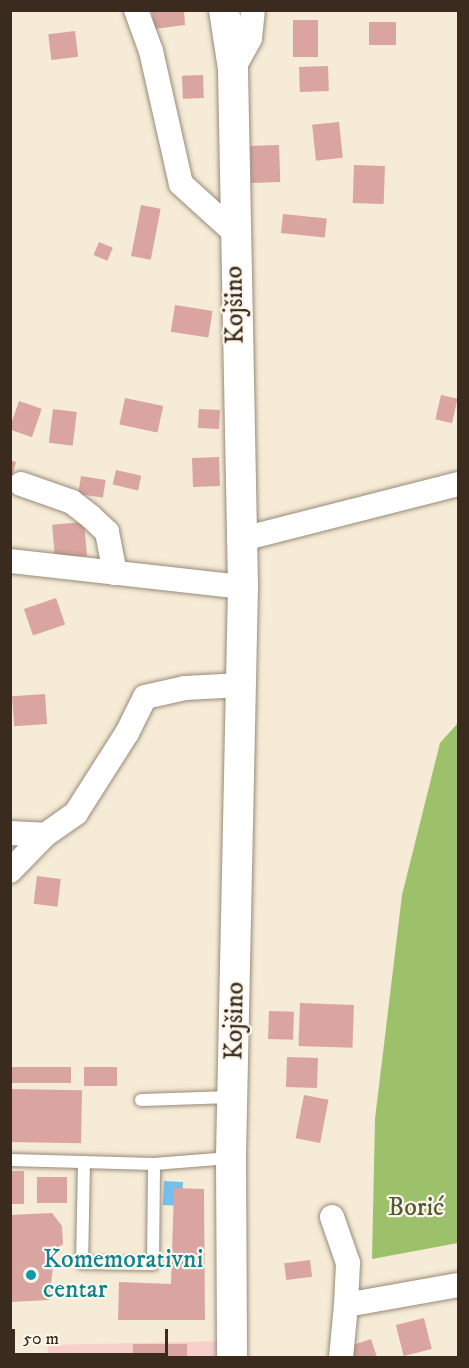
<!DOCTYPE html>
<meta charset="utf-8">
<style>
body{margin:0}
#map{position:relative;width:469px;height:1368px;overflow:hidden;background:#f5ebd6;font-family:"IM FELL DW Pica",serif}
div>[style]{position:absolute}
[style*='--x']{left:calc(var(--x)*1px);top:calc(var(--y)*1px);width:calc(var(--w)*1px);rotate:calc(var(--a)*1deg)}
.built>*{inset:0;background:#f7d0cc}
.green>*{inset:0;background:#9dc16b}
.water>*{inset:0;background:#75bfee;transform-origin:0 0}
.building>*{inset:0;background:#daa5a1;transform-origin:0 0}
.roads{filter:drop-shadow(0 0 2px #988a7a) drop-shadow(0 0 2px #988a7a)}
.service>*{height:12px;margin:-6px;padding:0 6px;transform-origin:6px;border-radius:6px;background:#fff}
.minor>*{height:24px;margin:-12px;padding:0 12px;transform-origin:12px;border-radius:12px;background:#fff}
.tertiary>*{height:30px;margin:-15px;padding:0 15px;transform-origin:15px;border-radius:15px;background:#fff}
.dots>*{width:16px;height:16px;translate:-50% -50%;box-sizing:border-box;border:3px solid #fbf7ec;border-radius:50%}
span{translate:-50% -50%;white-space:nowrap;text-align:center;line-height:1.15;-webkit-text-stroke:4.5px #fbf7ec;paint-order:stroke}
.street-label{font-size:26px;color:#3b2a1e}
.park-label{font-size:26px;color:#585735}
.culture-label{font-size:26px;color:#0d838f}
.left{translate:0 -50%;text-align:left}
.frame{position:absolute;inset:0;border:12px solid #3b2a1e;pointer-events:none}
.scale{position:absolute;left:12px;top:1329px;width:156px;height:27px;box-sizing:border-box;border:3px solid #3b2a1e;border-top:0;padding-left:8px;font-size:18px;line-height:21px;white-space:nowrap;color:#3b2a1e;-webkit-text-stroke:4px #fbf7ec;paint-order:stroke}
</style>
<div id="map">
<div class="built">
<i style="clip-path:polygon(230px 1341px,229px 1358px,49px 1357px,47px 1345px)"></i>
</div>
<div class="green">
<i style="clip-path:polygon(458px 723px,458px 1243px,372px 1259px,375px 1119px,402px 895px,440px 743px)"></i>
</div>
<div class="water">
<i style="left:164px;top:1181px;width:19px;height:24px;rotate:3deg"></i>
</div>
<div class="building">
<i style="clip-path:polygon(152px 10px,184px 10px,185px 25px,154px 29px)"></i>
<i style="left:293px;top:20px;width:25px;height:37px"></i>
<i style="left:369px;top:22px;width:27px;height:23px"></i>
<i style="left:75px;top:31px;width:26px;height:27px;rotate:83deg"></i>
<i style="left:328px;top:66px;width:25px;height:29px;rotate:88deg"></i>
<i style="left:203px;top:75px;width:23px;height:21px;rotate:88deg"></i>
<i style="left:339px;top:122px;width:36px;height:27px;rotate:84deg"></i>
<i style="left:279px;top:145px;width:37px;height:29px;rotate:88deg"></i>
<i style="left:354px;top:165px;width:31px;height:38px;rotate:2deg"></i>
<i style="left:141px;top:205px;width:20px;height:52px;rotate:11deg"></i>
<i style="left:283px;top:214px;width:44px;height:19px;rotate:6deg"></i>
<i style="left:99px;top:242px;width:15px;height:14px;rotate:23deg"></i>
<i style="left:175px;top:305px;width:38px;height:27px;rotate:9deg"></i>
<i style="left:441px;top:395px;width:17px;height:25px;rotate:13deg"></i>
<i style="left:125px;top:398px;width:39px;height:27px;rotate:12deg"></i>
<i style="left:19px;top:401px;width:24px;height:30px;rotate:19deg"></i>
<i style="left:53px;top:409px;width:24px;height:34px;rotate:7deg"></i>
<i style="left:199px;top:409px;width:21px;height:19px;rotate:3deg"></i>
<i style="left:219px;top:457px;width:29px;height:27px;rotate:88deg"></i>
<i style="clip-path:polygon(10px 460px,16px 462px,11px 482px,10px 482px)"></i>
<i style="left:116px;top:470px;width:26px;height:15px;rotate:13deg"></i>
<i style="left:81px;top:476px;width:25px;height:18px;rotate:9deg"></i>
<i style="left:84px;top:522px;width:34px;height:32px;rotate:85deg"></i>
<i style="left:56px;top:598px;width:28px;height:34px;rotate:71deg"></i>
<i style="left:45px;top:694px;width:30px;height:33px;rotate:86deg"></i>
<i style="left:37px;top:876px;width:24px;height:28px;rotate:7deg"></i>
<i style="left:300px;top:1003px;width:54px;height:43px;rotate:2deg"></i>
<i style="left:269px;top:1011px;width:25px;height:28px;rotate:2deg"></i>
<i style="left:287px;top:1057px;width:31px;height:30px;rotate:2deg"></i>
<i style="left:10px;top:1067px;width:61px;height:16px"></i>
<i style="left:84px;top:1067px;width:33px;height:19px"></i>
<i style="left:10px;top:1089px;width:72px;height:53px;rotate:1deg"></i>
<i style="left:304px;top:1095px;width:25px;height:44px;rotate:11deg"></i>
<i style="left:10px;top:1171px;width:14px;height:33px"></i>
<i style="left:67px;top:1177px;width:26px;height:30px;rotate:90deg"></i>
<i style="clip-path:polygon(174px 1188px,204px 1189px,205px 1320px,118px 1320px,119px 1282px,171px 1284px)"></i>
<i style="clip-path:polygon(52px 1213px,62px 1226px,63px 1244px,55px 1250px,49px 1300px,10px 1302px,10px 1215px)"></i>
<i style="left:310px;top:1260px;width:17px;height:26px;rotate:83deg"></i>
<i style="left:424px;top:1318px;width:32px;height:29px;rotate:76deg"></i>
<i style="clip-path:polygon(371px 1339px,377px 1357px,354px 1358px,350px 1346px)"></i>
<i style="left:133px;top:1344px;width:54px;height:14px"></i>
</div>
<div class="roads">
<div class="service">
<i style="--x:141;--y:1100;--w:91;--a:-1.9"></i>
<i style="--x:10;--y:1160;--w:144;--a:1.6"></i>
<i style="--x:154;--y:1164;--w:76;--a:-4.5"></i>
<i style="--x:84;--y:1162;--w:101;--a:91.1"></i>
<i style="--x:82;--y:1263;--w:71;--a:0.8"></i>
<i style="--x:153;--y:1264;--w:100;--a:-89.4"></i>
</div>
<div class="minor">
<i style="--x:136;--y:10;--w:44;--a:69.9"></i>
<i style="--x:151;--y:51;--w:136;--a:77.3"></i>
<i style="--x:181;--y:184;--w:72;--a:42.2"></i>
<i style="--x:233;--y:69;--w:35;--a:-61"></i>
<i style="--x:250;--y:38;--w:28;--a:-84"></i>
<i style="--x:21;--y:484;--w:54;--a:19.4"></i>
<i style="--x:72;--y:502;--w:24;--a:38"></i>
<i style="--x:91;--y:517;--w:22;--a:43"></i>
<i style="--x:107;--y:532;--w:42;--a:79"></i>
<i style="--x:239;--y:540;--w:226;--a:-14.3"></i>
<i style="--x:10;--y:561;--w:234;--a:6.4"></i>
<i style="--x:10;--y:833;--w:35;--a:3"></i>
<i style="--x:45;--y:835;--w:38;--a:-35"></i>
<i style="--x:76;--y:813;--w:95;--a:-57.5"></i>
<i style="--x:127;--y:733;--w:40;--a:-63.4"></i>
<i style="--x:145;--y:697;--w:41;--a:-12.7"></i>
<i style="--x:185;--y:688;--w:57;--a:-3"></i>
<i style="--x:10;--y:871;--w:50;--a:-45.8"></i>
<i style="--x:332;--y:1217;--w:49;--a:70.8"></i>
<i style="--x:348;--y:1263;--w:42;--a:92.7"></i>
<i style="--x:341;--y:1358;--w:53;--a:-84.6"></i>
<i style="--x:346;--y:1305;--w:114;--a:-10.1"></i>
</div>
<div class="tertiary">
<i style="--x:224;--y:10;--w:60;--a:81.3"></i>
<i style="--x:233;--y:69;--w:518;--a:88.89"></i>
<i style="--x:243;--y:587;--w:570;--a:91.21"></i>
<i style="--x:231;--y:1157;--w:201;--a:89.7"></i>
</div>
</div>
<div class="dots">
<i style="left:31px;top:1275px;background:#0f9aa8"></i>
</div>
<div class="street-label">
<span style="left:235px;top:305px;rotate:-91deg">Kojšino</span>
<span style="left:235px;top:1021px;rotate:-89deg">Kojšino</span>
</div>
<div class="park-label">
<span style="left:416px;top:1208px">Borić</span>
</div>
<div class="culture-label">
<span class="left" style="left:43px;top:1275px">Komemorativni<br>centar</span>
</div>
<div class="frame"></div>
<div class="scale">50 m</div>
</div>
